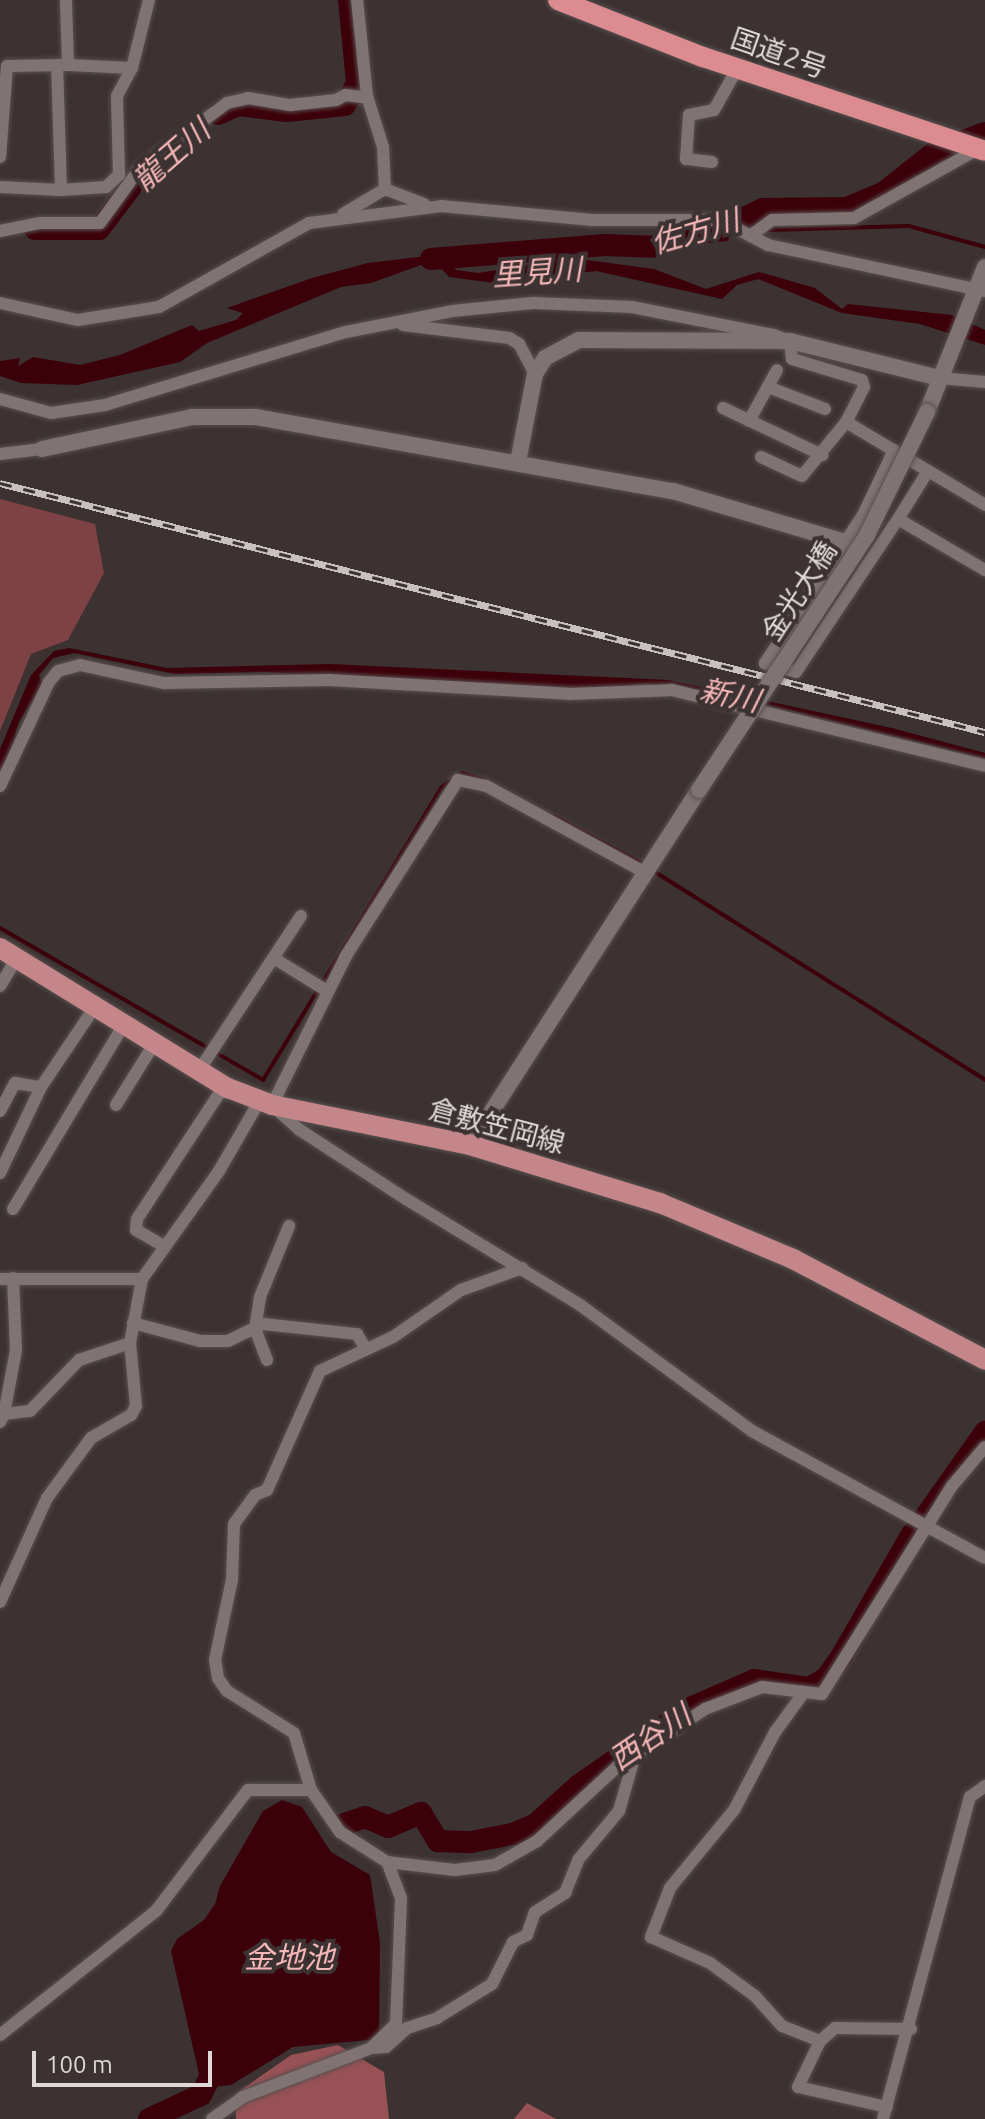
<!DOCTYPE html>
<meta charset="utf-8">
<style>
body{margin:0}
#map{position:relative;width:985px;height:2119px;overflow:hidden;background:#3c3232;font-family:Ubuntu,"Noto Sans JP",sans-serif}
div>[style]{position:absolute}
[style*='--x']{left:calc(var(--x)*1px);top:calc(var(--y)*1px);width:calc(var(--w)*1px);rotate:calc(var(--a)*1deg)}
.green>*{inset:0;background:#7e4144}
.forest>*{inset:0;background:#985255}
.water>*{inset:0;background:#3c000a}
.stream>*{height:4px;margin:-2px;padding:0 2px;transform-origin:2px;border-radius:2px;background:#3c000a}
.river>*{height:22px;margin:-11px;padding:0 11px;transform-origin:11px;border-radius:11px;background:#3c000a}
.roads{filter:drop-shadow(0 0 2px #584f4f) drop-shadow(0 0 2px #584f4f)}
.minor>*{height:12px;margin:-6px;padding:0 6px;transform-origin:6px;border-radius:6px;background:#7f7373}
.tertiary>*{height:16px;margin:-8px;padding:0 8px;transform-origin:8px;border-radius:8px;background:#7f7373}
.primary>*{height:20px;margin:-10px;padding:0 10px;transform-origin:10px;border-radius:10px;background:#c58689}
.trunk>*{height:20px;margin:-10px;padding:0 10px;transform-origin:10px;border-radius:10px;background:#dc8c90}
.rail>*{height:7px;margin-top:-3.5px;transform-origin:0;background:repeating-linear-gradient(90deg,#3c3232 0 12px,#c9c1c1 0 24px);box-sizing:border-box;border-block:2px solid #c9c1c1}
.bridges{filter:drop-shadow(0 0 2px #584f4f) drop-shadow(0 0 2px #584f4f)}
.tertiary-bridge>*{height:16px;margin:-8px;padding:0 8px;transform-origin:8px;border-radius:8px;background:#7f7373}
span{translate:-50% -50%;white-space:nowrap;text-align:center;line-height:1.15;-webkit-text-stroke:8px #3c3232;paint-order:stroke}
.street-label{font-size:28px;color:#dfd8d8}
.water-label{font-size:30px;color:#f5b6b7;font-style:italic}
.scale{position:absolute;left:32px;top:2051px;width:180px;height:36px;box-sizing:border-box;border:4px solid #dfd8d8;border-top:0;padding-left:10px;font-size:24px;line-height:28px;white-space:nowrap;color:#dfd8d8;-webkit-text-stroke:6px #3c3232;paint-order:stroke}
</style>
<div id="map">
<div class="green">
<i style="clip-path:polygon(0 499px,95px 524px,104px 573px,68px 640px,31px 654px,0 731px)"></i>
</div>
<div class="forest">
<i style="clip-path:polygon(338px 2045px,384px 2072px,389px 2119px,236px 2119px,235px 2094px,291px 2055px)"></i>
<i style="clip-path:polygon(527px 2103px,556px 2119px,514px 2119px)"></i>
</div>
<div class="water">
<i style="clip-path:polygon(443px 254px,456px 270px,478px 273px,572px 258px,654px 269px,706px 289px,759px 272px,815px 288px,842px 309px,848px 304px,952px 315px,985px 330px,985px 345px,920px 324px,842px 313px,758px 279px,737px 285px,722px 299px,596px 271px,494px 283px,449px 277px,442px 269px,421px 265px,371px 283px,341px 287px,207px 343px,180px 362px,77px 385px,21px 383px,0 376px,0 361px,20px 358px,18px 366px,33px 357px,80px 365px,120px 355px,192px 325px,199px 331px,236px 320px,243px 313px,227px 308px,312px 278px,368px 263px)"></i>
<i style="clip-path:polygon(69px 648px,167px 668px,330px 664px,669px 680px,892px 728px,985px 753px,985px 758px,768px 705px,646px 683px,573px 691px,266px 672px,175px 674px,74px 653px,53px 658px,39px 675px,42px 684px,19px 722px,5px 769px,0 769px,0 749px,31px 675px,54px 651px)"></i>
<i style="clip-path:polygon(282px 1800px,302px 1807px,331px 1852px,370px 1875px,380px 1943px,379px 2039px,293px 2047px,231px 2085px,212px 2087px,201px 2083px,171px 1951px,177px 1939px,204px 1920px,215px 1904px,220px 1886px,263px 1811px)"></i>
</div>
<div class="stream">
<i style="--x:770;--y:230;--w:139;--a:-1.6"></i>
<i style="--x:909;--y:226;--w:79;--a:15.4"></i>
<i style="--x:668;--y:245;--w:59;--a:-5.8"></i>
<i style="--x:554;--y:816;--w:103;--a:28.3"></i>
<i style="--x:652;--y:870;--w:394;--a:32.2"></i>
<i style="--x:0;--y:928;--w:304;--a:30"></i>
<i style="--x:263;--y:1080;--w:343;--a:-58.6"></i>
<i style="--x:442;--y:787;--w:24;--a:-35"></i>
<i style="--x:462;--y:773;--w:25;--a:18"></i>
</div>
<div class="river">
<i style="--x:218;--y:114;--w:22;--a:-24"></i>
<i style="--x:238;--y:105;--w:49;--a:7"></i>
<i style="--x:287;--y:111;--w:58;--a:-5.9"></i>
<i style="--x:345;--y:105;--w:25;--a:-61"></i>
<i style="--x:357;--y:83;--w:83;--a:-95.5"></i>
<i style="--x:35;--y:229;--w:64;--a:0"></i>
<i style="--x:99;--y:229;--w:53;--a:-52.7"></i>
<i style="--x:431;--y:259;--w:174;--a:-4.6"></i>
<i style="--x:604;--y:245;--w:56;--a:2"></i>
<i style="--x:660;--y:247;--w:19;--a:-43"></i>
<i style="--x:674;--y:234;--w:42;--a:-4.1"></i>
<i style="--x:716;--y:231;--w:52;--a:-25.1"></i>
<i style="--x:763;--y:209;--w:84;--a:-0.7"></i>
<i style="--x:847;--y:208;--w:39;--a:-23"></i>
<i style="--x:883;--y:193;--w:68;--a:-38.4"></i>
<i style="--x:936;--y:151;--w:52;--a:-20.2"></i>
<i style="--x:923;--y:1520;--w:108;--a:-54.8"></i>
<i style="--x:342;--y:1825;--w:24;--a:-19"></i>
<i style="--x:365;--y:1817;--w:25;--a:23"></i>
<i style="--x:388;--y:1827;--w:36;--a:-23"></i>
<i style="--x:421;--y:1813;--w:33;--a:59"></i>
<i style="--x:438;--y:1841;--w:33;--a:2"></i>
<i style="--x:471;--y:1842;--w:43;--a:-10.8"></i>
<i style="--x:513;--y:1834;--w:25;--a:-23"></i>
<i style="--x:536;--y:1824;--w:58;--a:-42.2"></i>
<i style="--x:579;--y:1785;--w:135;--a:-34.7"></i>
<i style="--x:690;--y:1708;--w:70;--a:-23.6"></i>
<i style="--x:754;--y:1680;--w:56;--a:8.3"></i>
<i style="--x:809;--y:1688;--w:20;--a:-30"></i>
<i style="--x:826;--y:1678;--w:24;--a:-54"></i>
<i style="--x:840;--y:1659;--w:144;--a:-60.1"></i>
<i style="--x:149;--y:2119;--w:57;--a:-24.8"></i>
<i style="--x:201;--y:2095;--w:40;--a:-63.4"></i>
</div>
<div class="roads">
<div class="minor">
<i style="--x:132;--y:68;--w:70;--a:-76"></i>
<i style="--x:0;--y:157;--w:91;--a:-85.6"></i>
<i style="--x:7;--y:66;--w:61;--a:-0.9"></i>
<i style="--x:68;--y:65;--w:65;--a:-91.8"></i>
<i style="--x:712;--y:162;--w:26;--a:-173"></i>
<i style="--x:686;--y:159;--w:44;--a:-86.1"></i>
<i style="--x:689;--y:115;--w:25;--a:-11"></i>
<i style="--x:714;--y:110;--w:47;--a:-60.7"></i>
<i style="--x:0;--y:187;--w:61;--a:2.8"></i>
<i style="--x:61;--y:190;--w:125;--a:-91.8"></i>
<i style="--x:385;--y:189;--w:42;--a:21"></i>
<i style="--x:61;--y:190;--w:45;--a:-3.8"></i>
<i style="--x:106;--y:187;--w:18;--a:-43"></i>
<i style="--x:119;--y:175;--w:79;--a:-91.5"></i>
<i style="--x:117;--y:96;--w:32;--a:-62"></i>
<i style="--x:132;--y:68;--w:64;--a:-177.3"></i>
<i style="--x:343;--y:214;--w:49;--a:-30.8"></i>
<i style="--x:385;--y:189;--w:42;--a:-92.7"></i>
<i style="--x:383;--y:147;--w:53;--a:-107.4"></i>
<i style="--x:367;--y:96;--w:97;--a:-95.9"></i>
<i style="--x:0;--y:231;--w:41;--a:-11.3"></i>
<i style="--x:40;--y:223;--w:60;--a:0"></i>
<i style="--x:100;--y:223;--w:68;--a:-54"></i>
<i style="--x:140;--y:168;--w:109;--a:-36.8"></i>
<i style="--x:227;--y:103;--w:22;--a:-13"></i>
<i style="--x:248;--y:98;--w:43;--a:9.5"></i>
<i style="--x:290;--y:105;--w:46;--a:-6.2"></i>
<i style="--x:336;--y:100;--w:10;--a:-29"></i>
<i style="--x:345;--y:95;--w:23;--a:7"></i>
<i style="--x:750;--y:236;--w:27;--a:-36"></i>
<i style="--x:772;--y:220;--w:82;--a:-1.4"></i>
<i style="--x:854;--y:218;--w:142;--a:-29.1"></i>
<i style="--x:0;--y:303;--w:80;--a:12.3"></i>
<i style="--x:78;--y:320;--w:82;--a:-9.1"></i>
<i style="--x:159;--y:307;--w:172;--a:-29.2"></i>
<i style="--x:309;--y:223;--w:133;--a:-7.3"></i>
<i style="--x:441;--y:206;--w:152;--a:5.3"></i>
<i style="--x:592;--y:220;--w:128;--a:0"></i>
<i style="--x:720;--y:220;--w:54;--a:27.5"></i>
<i style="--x:768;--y:245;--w:222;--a:12"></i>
<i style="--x:403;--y:325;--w:107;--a:7"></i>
<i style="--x:509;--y:338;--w:12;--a:31"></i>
<i style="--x:519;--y:344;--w:34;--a:62"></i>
<i style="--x:940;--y:378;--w:45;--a:5.1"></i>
<i style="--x:768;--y:387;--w:61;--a:21.1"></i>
<i style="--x:0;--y:399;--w:53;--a:15.4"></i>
<i style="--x:51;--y:413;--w:55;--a:-8.4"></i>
<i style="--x:105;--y:405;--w:252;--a:-16.9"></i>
<i style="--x:346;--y:332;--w:108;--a:-11.2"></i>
<i style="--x:452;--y:311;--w:81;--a:-5.6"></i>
<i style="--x:533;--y:303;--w:99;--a:2.3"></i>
<i style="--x:632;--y:307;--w:145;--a:11.2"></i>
<i style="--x:774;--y:335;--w:17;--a:21"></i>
<i style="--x:790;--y:341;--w:18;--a:84"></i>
<i style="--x:792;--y:359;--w:73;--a:16.7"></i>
<i style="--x:862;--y:380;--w:7;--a:74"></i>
<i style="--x:864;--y:387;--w:39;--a:117"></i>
<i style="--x:846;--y:422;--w:162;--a:30.8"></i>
<i style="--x:723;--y:408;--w:110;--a:25.4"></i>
<i style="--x:749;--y:421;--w:58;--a:-61.2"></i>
<i style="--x:894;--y:450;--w:72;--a:115.5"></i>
<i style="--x:863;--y:515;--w:178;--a:123.5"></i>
<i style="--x:765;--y:663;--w:32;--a:16"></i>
<i style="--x:796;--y:672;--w:184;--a:-56.3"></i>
<i style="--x:0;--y:454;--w:42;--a:-6.8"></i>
<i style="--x:761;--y:457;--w:45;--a:24.9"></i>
<i style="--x:802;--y:476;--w:70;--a:-50.8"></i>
<i style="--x:928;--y:471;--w:57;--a:122"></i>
<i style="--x:898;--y:519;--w:101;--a:30.4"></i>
<i style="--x:0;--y:786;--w:115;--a:-64.8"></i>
<i style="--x:49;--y:682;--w:14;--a:-51"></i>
<i style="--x:58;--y:671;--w:23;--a:-15"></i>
<i style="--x:80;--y:665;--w:86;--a:12.1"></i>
<i style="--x:164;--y:683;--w:165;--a:-1"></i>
<i style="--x:329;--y:680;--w:240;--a:3.3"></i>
<i style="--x:569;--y:694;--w:103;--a:-2.2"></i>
<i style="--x:672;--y:690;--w:322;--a:13.6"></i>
<i style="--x:644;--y:872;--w:180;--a:-151.4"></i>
<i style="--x:486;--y:786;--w:29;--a:-168"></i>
<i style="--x:458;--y:780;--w:209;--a:122.5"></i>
<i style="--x:346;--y:956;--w:166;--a:116.4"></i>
<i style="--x:272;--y:1105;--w:38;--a:42"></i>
<i style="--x:300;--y:1130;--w:126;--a:33.1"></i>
<i style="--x:406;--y:1199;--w:204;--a:31.3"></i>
<i style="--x:580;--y:1305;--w:213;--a:36.2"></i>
<i style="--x:752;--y:1431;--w:265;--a:28.6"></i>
<i style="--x:275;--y:959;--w:61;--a:31.6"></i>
<i style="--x:0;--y:986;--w:31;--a:-59"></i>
<i style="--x:198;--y:1072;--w:187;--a:-56.6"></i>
<i style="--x:116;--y:1105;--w:72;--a:-58.1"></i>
<i style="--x:0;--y:1111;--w:32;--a:-62"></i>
<i style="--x:15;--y:1083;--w:26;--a:9"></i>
<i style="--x:0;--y:1173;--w:95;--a:-64.5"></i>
<i style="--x:41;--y:1087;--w:95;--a:-56.1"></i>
<i style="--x:13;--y:1209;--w:214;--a:-59"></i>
<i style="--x:162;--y:1245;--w:30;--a:-150"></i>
<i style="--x:136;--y:1230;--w:11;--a:-85"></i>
<i style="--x:137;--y:1219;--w:159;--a:-56.8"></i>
<i style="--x:0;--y:1279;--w:142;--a:0"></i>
<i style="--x:142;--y:1279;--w:133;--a:-54.5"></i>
<i style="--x:219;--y:1171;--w:82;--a:-60"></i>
<i style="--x:133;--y:1323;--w:69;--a:15"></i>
<i style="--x:200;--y:1341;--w:28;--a:0"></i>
<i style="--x:228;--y:1341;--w:39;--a:-26"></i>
<i style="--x:263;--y:1324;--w:95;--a:6.1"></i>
<i style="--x:357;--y:1334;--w:14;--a:60"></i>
<i style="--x:267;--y:1360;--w:33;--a:-111"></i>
<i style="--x:255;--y:1329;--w:32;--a:-81"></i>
<i style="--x:260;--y:1297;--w:77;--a:-67.8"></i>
<i style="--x:4;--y:1414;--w:65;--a:-79.4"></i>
<i style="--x:16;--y:1350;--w:72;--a:-92.4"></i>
<i style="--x:0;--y:1422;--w:9;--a:-63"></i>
<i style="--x:4;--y:1414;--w:26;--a:-7"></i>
<i style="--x:30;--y:1411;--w:71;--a:-46.1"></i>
<i style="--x:79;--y:1360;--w:54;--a:-18.4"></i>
<i style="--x:0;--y:1602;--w:114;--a:-65.7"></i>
<i style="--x:47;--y:1498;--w:74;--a:-53.7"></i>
<i style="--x:91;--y:1438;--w:46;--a:-29.9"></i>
<i style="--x:131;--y:1415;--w:10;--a:-61"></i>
<i style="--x:136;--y:1406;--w:63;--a:-95.4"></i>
<i style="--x:130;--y:1343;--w:65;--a:-79.4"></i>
<i style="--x:802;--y:1695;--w:46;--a:126.1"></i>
<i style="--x:775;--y:1732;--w:88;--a:117.7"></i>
<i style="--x:734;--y:1810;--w:101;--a:129.4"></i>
<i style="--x:670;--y:1888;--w:53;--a:111.2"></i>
<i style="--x:651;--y:1937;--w:64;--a:23.8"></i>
<i style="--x:710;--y:1963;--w:56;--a:36.3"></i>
<i style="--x:755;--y:1996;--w:40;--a:48"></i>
<i style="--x:782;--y:2026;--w:41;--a:21.5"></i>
<i style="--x:387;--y:1862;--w:68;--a:6.7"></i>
<i style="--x:455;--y:1870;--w:40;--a:-7.1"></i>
<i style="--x:495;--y:1865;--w:48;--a:-29.7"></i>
<i style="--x:537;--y:1841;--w:110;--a:-42.8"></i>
<i style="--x:618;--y:1766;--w:104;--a:-33.2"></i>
<i style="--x:705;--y:1709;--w:61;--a:-21.1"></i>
<i style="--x:762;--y:1687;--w:60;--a:6.7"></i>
<i style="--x:822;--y:1694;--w:245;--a:-58"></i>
<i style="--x:952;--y:1486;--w:51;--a:-49.8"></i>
<i style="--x:0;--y:2035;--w:199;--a:-38.5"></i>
<i style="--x:156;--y:1911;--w:152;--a:-52.8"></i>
<i style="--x:248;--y:1790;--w:63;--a:0"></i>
<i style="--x:371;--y:2048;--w:15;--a:-4"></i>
<i style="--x:386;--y:2047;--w:28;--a:-42"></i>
<i style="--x:407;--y:2028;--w:32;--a:-18"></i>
<i style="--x:437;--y:2018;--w:65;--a:-31.7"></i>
<i style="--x:492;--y:1984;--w:47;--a:-63.4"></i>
<i style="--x:513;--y:1942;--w:16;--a:-27"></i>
<i style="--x:527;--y:1935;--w:24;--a:-71"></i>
<i style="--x:535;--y:1912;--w:36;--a:-32"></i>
<i style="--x:565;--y:1893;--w:35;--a:-68"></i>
<i style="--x:578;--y:1860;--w:64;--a:-50.1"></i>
<i style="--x:619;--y:1811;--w:58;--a:-74.1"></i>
<i style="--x:887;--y:2107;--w:91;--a:-167.3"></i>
<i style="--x:798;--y:2087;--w:51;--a:-64.4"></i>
<i style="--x:820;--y:2041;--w:20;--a:-41"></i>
<i style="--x:835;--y:2028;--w:76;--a:0.8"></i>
<i style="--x:212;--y:2119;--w:38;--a:-35"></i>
<i style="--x:243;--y:2097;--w:137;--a:-20.9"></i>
<i style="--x:371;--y:2048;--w:35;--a:-44"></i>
<i style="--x:396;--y:2024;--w:126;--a:-87.7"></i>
<i style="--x:401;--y:1898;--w:39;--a:-111"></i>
<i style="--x:387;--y:1862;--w:56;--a:-147.4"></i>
<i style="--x:340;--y:1832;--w:51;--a:-124.6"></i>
<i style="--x:311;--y:1790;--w:59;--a:-106.6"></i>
<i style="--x:294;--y:1733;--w:79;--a:-147.9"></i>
<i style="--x:227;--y:1691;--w:16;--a:-125"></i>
<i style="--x:218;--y:1678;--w:18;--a:-99"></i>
<i style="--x:215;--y:1660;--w:83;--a:-78.1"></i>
<i style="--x:232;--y:1579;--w:55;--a:-87.9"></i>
<i style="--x:234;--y:1524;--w:36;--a:-54"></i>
<i style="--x:255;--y:1495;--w:13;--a:-23"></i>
<i style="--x:267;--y:1490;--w:130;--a:-66"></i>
<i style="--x:320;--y:1371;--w:81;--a:-25"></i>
<i style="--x:393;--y:1337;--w:83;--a:-34.7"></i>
<i style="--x:461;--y:1290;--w:65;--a:-19.8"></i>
<i style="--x:883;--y:2119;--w:334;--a:-74.9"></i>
<i style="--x:970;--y:1797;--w:19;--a:-36"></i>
</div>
<div class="tertiary">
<i style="--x:927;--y:412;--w:156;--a:-68.2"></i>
<i style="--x:42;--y:449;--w:153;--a:-12"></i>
<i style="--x:192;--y:417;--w:64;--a:0"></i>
<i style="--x:256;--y:417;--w:424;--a:10.1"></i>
<i style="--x:673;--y:491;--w:179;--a:16.5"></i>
<i style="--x:518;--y:462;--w:90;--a:-79.1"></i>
<i style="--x:535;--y:374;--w:19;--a:-58"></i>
<i style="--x:545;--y:358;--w:38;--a:-28"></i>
<i style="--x:579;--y:340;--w:211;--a:0.3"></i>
<i style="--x:790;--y:341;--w:154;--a:13.9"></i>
<i style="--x:470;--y:1145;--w:422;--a:-57.2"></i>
</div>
<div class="primary">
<i style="--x:0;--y:948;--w:268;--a:31.6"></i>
<i style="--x:228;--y:1088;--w:47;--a:21.1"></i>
<i style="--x:272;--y:1105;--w:202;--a:11.4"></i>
<i style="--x:470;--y:1145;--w:199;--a:17"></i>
<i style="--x:660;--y:1203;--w:144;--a:22.8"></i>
<i style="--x:793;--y:1259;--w:217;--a:27.7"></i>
</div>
<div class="trunk">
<i style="--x:558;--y:0;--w:156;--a:21.5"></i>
<i style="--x:703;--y:57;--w:297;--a:18.4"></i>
</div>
</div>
<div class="rail">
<i style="--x:0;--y:483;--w:1016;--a:14.19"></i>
</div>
<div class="bridges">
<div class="tertiary-bridge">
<i style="--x:699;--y:790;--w:305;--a:-56.6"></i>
<i style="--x:867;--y:535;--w:137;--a:-64"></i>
</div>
</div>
<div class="street-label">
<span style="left:779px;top:53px;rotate:19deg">国道2号</span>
<span style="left:799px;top:591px;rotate:-57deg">金光大橋</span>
<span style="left:497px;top:1126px;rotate:15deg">倉敷笠岡線</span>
</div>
<div class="water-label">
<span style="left:171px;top:155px;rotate:-41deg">龍王川</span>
<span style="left:695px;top:231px;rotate:-16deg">佐方川</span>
<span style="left:537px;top:272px;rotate:-4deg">里見川</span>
<span style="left:730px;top:695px;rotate:12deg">新川</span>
<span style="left:650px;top:1737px;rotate:-34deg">西谷川</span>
<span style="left:289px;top:1957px">金地池</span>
</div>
<div class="scale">100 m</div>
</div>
